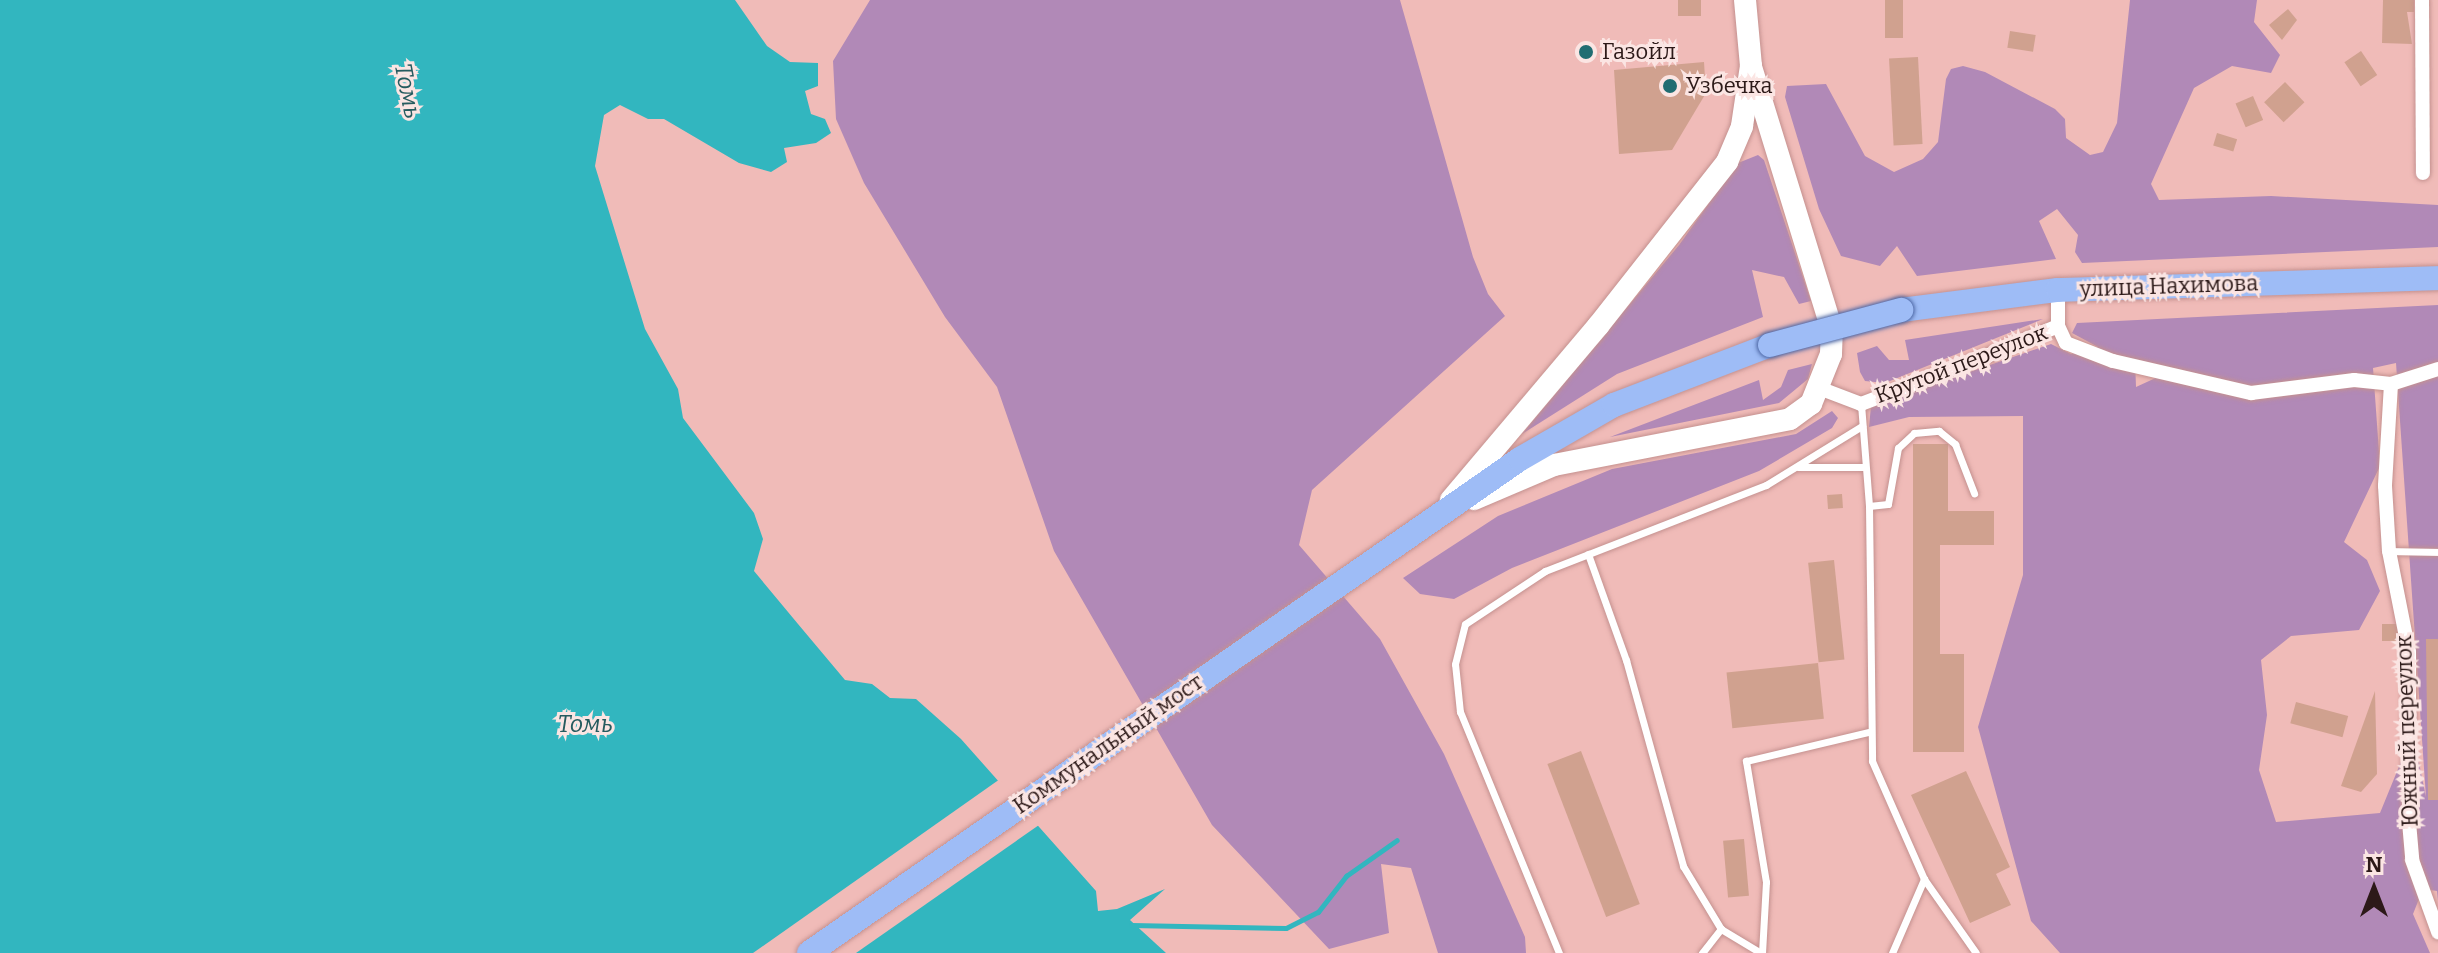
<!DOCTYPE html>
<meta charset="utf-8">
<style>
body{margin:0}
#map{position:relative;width:2438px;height:953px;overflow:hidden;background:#f0bbb8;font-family:Bitter,serif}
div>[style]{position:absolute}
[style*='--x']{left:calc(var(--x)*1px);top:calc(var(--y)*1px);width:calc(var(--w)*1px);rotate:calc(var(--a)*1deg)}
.green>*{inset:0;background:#b189b7}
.water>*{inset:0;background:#32b6bf}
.pier>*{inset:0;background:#f0bbb8}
.stream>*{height:5px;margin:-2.5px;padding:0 2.5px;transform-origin:2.5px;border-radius:2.5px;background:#32b6bf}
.building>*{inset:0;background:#d0a18f;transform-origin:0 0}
.roads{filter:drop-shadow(0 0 2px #c4918f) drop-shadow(0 0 2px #c4918f)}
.lane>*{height:7px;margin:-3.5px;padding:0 3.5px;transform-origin:3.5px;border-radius:3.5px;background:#fff}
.street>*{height:14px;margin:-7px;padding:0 7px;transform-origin:7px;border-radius:7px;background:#fff}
.secondary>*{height:22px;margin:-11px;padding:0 11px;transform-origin:11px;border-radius:11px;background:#fff}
.primary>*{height:24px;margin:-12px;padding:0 12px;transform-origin:12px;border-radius:12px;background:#9ebcf6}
.bridges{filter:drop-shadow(0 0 2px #4c66a4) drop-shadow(0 0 2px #4c66a4)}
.primary-bridge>*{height:24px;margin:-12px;padding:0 12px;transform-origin:12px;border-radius:12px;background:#9ebcf6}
.dots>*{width:22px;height:22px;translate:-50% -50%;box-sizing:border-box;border:4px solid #fbe5e3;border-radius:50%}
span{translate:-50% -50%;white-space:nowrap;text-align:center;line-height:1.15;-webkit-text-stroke:6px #fbe5e3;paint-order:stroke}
.poi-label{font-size:22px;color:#2c1918}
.left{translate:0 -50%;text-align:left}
.street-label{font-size:22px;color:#2c1918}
.water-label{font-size:24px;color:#265b5f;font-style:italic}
.north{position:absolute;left:2334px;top:849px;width:80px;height:80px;-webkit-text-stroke:6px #fbe5e3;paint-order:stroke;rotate:0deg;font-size:22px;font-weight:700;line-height:32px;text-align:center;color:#2c1918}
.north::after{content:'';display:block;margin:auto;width:28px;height:36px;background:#2c1918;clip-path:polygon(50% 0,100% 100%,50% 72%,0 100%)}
</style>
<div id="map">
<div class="green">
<i style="clip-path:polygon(870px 0,1400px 0,1473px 257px,1488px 294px,1505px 316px,1312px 490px,1299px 545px,1380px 639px,1444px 754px,1525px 937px,1526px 953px,1438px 953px,1411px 868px,1381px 864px,1389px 933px,1329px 949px,1212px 825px,1054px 551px,997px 387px,945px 317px,864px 183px,836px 119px,833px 61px)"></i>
<i style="clip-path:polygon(2130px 0,2257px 0,2254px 22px,2280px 55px,2271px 73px,2232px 66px,2194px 88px,2151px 184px,2159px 200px,2271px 196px,2438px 205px,2438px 247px,2082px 263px,2075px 252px,2078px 235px,2057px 209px,2039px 221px,2056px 259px,1917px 276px,1897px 246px,1880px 266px,1841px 256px,1819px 209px,1785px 97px,1787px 86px,1826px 84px,1865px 156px,1894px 172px,1923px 159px,1938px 142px,1946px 79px,1951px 69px,1963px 66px,1985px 72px,2055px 109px,2065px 119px,2066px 138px,2090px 155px,2103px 152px,2117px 123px)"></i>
<i style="clip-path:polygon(1758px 155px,1764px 160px,1811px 301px,1799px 304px,1784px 277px,1752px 270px,1763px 317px,1617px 374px,1522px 434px,1679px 245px,1738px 163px)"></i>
<i style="clip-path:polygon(evenodd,2438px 305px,2438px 901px,2437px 891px,2423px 889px,2413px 914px,2430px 953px,2060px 953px,2031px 921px,1978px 727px,2023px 575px,2023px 416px,1909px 417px,1869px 427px,1871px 406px,2051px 344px,2071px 354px,2098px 347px,2072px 333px,2077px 323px,2438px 305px,2135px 359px,2173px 370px,2136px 387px,2135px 359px,2438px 305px,2396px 363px,2426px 797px,2419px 763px,2407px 747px,2380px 813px,2276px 822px,2259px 770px,2267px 715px,2261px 660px,2291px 636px,2359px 630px,2380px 591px,2367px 560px,2344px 542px,2380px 466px,2373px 368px,2396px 363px)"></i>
<i style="clip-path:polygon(2043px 319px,1885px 383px,1865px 381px,1860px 372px,1857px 353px,1877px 346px,1889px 360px,1909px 360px,1905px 340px)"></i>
<i style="clip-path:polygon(1812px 364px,1808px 379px,1779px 403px,1610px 437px,1759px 380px,1763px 400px,1781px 387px,1788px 370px)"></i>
<i style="clip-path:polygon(1832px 411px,1838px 418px,1832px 428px,1759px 471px,1512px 568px,1454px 599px,1420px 594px,1403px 578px,1498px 516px,1612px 469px,1796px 434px)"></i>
</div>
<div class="water">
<i style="clip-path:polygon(0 0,735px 0,767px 46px,790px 62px,818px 63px,818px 86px,805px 91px,811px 114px,825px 119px,831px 133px,816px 143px,784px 148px,787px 162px,771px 172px,739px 163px,664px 119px,648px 119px,620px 105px,604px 115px,595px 166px,645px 329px,678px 389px,683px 418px,754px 513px,763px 539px,754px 571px,798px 624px,845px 680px,872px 684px,890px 698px,916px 699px,961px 739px,1096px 891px,1098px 911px,1117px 909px,1165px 889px,1130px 920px,1166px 953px,0 953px)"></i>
</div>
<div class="pier">
<i style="clip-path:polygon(1000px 779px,1039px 825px,856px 953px,753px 953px)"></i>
</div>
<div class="stream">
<i style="--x:1131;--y:925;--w:155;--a:1.1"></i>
<i style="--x:1286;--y:928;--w:36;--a:-27"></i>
<i style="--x:1318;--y:912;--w:46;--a:-52.1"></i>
<i style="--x:1346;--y:876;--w:62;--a:-35.2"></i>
</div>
<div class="building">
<i style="left:1678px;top:0;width:23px;height:16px"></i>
<i style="left:1885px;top:0;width:18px;height:38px"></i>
<i style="clip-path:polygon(2383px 0,2414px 0,2414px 12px,2407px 12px,2412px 44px,2382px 43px)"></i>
<i style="clip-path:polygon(2288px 9px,2297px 20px,2282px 40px,2269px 25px)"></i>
<i style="left:2010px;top:31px;width:26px;height:17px;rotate:9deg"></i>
<i style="left:2361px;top:51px;width:29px;height:20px;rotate:56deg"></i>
<i style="left:1918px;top:57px;width:87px;height:29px;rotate:87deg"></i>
<i style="clip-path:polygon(1704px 62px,1706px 93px,1672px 150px,1619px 154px,1614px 70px)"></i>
<i style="left:2285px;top:82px;width:28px;height:29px;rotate:46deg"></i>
<i style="left:2253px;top:96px;width:26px;height:19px;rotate:67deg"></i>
<i style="left:2217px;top:133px;width:21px;height:13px;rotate:17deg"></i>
<i style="clip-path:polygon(1913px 444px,1948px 444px,1948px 511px,1994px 511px,1994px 545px,1940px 545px,1940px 654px,1964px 654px,1964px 752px,1913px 752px)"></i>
<i style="left:1842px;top:494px;width:14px;height:15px;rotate:86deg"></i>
<i style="left:1834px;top:560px;width:100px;height:26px;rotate:84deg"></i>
<i style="left:2382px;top:624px;width:16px;height:17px"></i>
<i style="clip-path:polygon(2426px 639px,2438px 639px,2438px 800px,2428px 800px)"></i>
<i style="left:1818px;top:663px;width:56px;height:92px;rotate:84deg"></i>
<i style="clip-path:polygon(2375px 691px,2377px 774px,2361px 792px,2341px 786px)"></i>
<i style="left:2296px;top:702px;width:54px;height:22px;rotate:15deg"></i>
<i style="left:1581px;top:751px;width:164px;height:36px;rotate:69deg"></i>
<i style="clip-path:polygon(1966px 771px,2010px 867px,1996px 874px,2011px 905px,1970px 923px,1911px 795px)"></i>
<i style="left:1744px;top:839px;width:57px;height:21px;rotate:85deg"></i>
</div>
<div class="roads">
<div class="lane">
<i style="--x:1861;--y:404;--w:102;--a:85.5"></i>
<i style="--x:1869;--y:506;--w:255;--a:89.3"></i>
<i style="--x:1872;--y:761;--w:129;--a:66.2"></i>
<i style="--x:1924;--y:879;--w:90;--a:54.9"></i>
<i style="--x:1798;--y:467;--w:66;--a:0"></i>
<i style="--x:1869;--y:506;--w:19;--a:-6"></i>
<i style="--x:1888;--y:504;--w:57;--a:-79.9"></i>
<i style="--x:1898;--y:448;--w:22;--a:-43"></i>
<i style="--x:1914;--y:433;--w:25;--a:-5"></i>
<i style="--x:1939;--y:431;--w:21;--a:39"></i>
<i style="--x:1955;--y:444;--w:53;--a:68.8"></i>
<i style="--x:2389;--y:551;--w:49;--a:1.2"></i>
<i style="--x:1588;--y:554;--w:113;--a:70.3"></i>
<i style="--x:1626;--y:660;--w:214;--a:74.5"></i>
<i style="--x:1683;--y:866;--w:74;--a:58.9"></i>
<i style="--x:1721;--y:929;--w:47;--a:31"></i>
<i style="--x:1559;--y:953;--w:261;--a:-112.3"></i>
<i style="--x:1460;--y:712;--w:48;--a:-95.9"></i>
<i style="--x:1455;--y:664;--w:41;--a:-76"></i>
<i style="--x:1465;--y:624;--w:96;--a:-33.5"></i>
<i style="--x:1545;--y:571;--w:237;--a:-21.3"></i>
<i style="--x:1766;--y:485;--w:113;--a:-31.6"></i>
<i style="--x:1702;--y:953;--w:31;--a:-52"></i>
<i style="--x:1762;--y:953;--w:71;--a:-86.8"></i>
<i style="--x:1766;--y:882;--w:123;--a:-99.4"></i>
<i style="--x:1746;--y:761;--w:126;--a:-13.3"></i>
<i style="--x:1892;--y:953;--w:81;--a:-66.6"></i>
</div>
<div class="street">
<i style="--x:2422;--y:0;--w:173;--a:89.7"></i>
<i style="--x:2058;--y:326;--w:19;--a:65"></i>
<i style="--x:2066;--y:343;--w:50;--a:21"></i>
<i style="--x:2113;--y:361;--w:142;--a:13.1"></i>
<i style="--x:2251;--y:393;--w:104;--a:-7.2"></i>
<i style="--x:2354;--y:380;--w:37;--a:6"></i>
<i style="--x:2391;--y:384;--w:49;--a:-17.7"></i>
<i style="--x:2391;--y:384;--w:102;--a:93.4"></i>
<i style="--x:2385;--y:486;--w:65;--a:86.5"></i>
<i style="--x:2389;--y:551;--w:103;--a:78.8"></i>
<i style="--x:2409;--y:652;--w:170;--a:90"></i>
<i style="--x:2409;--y:822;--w:38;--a:85"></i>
<i style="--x:2412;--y:860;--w:77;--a:70.1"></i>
<i style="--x:1819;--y:388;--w:45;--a:20.9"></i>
<i style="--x:1861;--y:404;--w:137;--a:-20.9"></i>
<i style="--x:1989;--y:355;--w:75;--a:-22.8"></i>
<i style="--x:2058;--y:326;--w:36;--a:-90"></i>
</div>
<div class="secondary">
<i style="--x:1474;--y:499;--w:87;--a:-23"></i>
<i style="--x:1554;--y:465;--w:240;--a:-11"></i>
<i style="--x:1790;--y:419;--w:26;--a:-36"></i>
<i style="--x:1811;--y:404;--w:54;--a:-68.2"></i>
<i style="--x:1831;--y:354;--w:24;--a:-88"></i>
<i style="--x:1832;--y:330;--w:276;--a:-107.1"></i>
<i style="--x:1451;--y:500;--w:228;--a:-49.8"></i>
<i style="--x:1598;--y:326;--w:209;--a:-51.8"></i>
<i style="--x:1727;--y:162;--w:39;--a:-67"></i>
<i style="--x:1742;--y:126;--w:61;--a:-81.5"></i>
<i style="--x:1751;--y:66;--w:66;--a:-95.2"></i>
</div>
<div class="primary">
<i style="--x:1901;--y:310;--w:158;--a:-7.3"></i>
<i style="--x:2058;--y:290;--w:380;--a:-1.8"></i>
<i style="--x:809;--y:953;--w:866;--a:-34.79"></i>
<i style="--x:1520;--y:459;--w:108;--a:-29.9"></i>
<i style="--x:1614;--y:405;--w:167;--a:-21"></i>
</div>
</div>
<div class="bridges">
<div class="primary-bridge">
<i style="--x:1770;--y:345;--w:136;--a:-15"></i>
</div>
</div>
<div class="dots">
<i style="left:1586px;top:52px;background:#216d72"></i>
<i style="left:1670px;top:86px;background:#216d72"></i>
</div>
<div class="poi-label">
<span class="left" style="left:1602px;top:52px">Газойл</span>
<span class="left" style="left:1686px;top:86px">Узбечка</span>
</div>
<div class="street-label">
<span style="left:2169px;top:286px;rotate:-2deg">улица Нахимова</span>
<span style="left:1961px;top:364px;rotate:-21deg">Крутой переулок</span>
<span style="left:2407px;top:731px;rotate:-92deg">Южный переулок</span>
<span style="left:1108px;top:744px;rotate:-35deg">Коммунальный мост</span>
</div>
<div class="water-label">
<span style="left:407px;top:91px;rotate:79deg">Томь</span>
<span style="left:585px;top:725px">Томь</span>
</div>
<div class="north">N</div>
</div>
